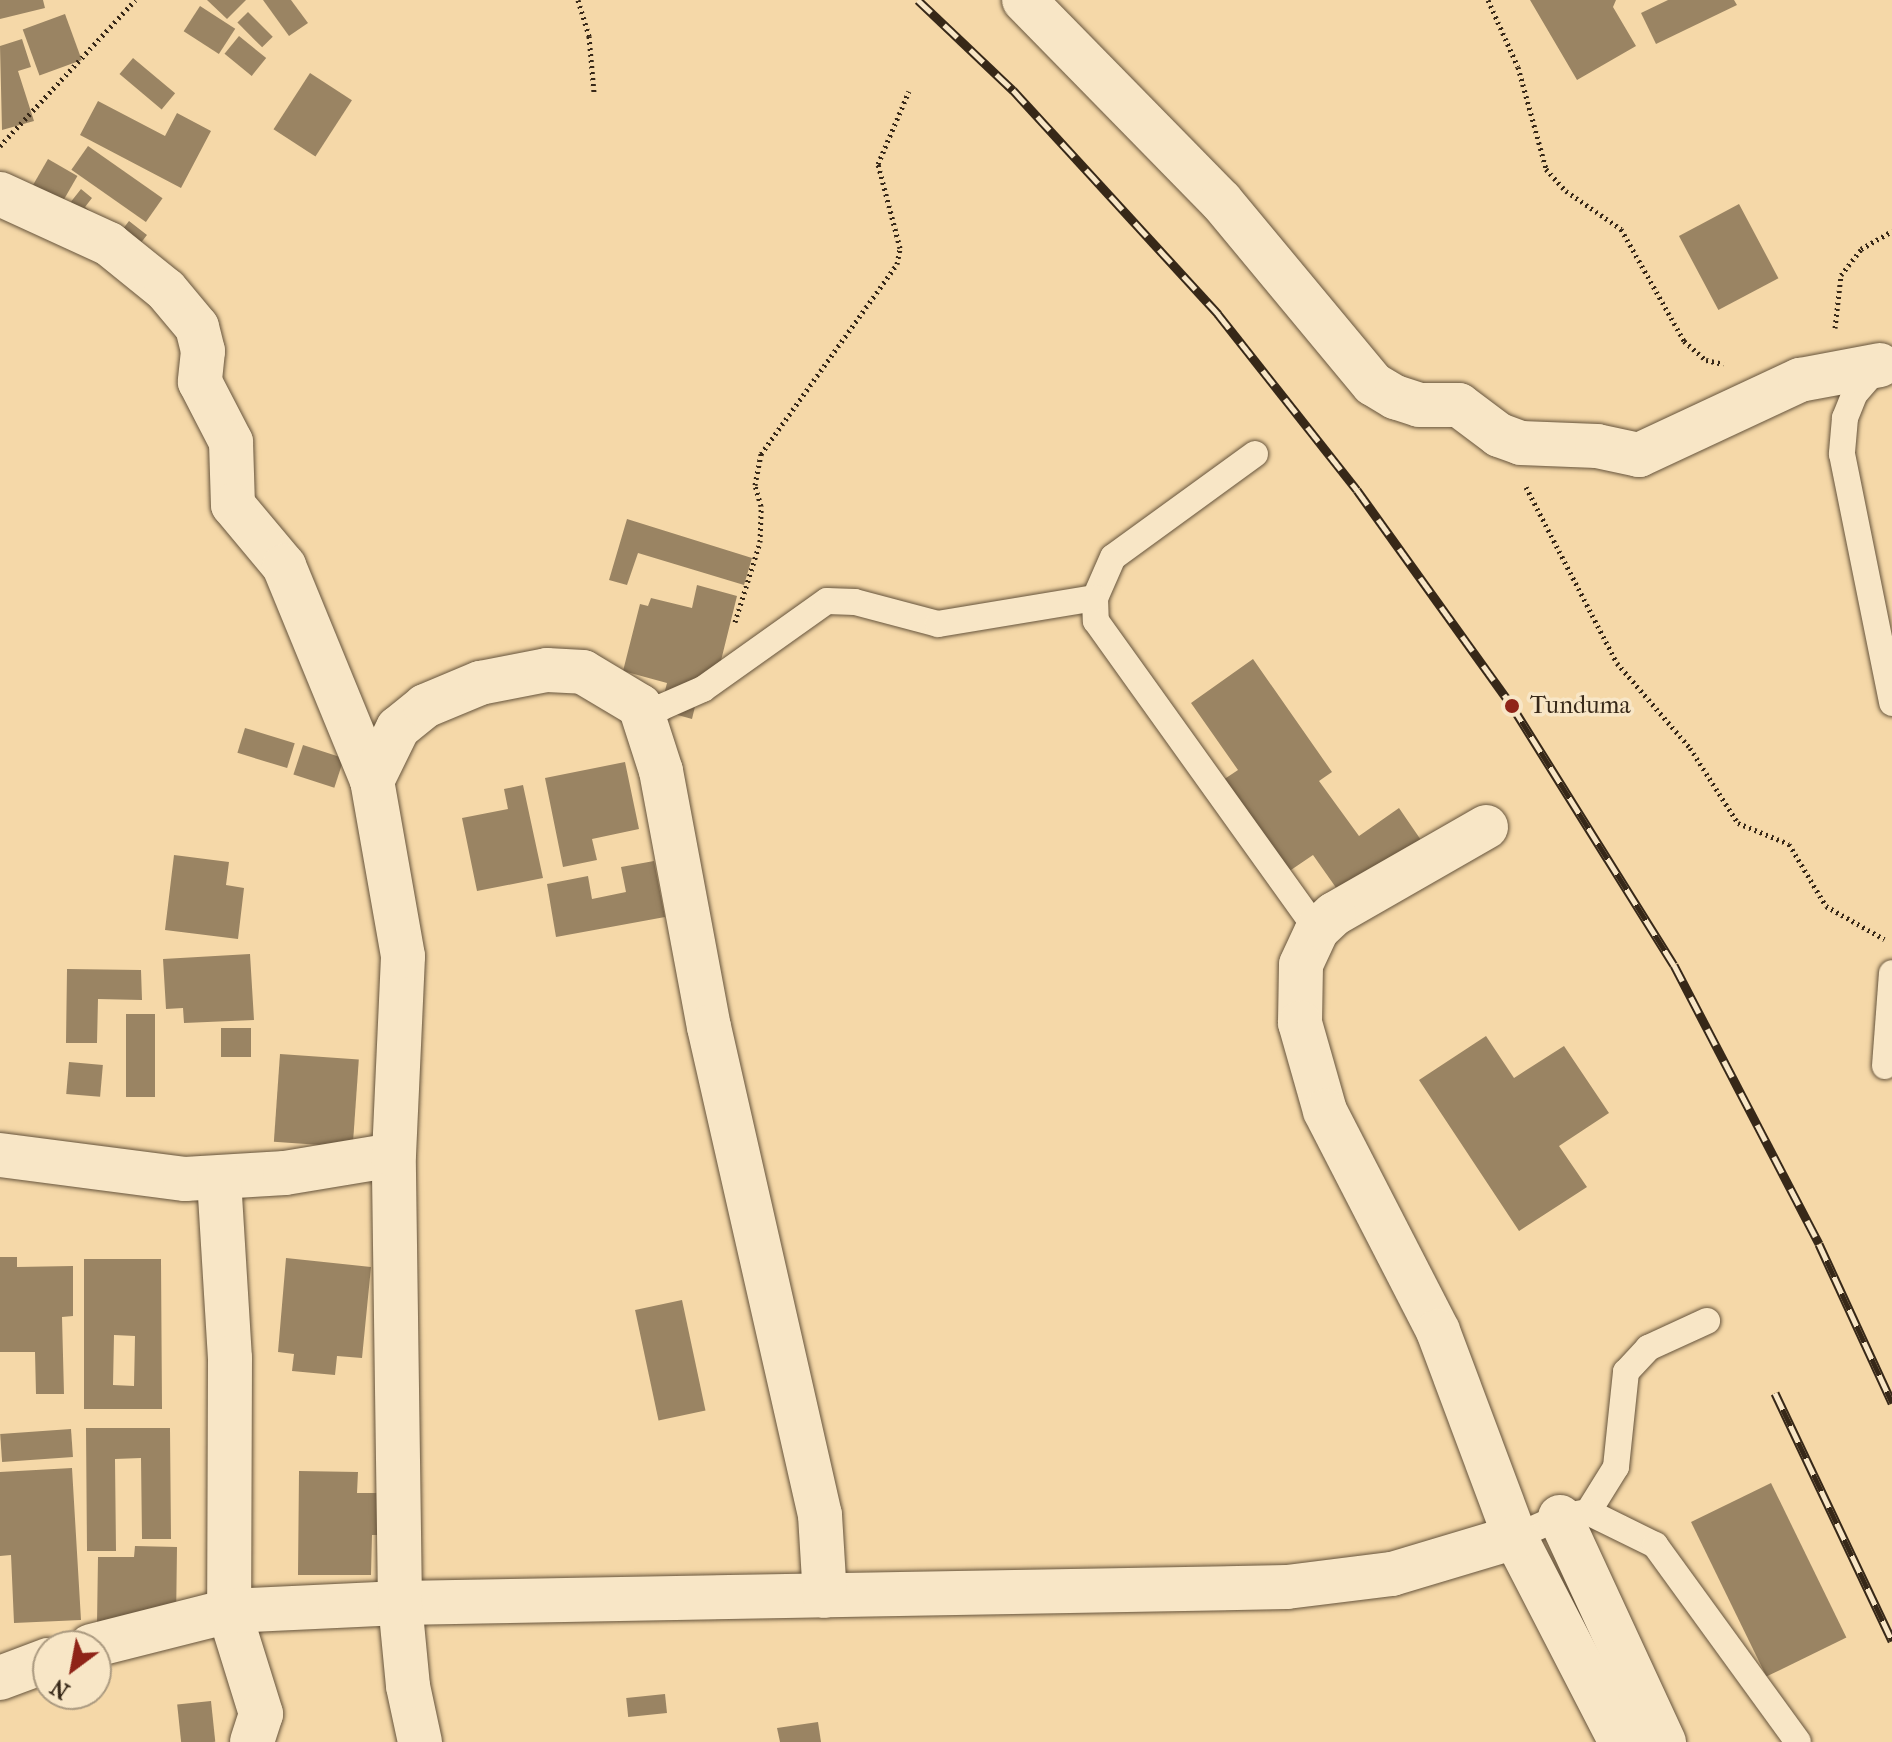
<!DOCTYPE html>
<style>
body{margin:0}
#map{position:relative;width:1892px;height:1742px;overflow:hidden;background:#f5d8a8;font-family:"IM FELL French Canon",serif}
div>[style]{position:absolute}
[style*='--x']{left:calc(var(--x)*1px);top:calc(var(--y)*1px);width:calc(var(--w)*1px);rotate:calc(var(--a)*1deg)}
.building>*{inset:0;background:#9a8463;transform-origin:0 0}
.path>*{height:5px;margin-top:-2.5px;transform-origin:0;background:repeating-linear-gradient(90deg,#372818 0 2px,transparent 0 6px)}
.roads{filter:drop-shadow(0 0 2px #66543c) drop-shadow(0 0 2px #66543c)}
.service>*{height:26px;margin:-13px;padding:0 13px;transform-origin:13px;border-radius:13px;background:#f8e6c6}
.minor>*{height:44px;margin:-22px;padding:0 22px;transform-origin:22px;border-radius:22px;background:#f8e6c6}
.rail>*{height:9px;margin-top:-4.5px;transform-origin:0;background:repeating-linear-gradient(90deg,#f8e6c6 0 18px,#372818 0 36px);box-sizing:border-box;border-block:2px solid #372818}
.dots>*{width:22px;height:22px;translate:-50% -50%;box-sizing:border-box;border:4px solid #f8e6c6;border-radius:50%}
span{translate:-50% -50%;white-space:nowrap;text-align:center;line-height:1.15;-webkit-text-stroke:7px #f8e6c6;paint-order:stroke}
.poi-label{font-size:24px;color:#372818}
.left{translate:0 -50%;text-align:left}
.north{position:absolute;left:32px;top:1630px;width:80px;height:80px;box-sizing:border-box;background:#f8e6c6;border:2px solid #ab9a80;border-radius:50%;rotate:212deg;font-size:22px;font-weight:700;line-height:32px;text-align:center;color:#372818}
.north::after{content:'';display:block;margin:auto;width:28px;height:36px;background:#8f2418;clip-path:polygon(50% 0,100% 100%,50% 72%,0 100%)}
</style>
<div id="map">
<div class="building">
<i style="clip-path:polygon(0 0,43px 0,45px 8px,0 19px)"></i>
<i style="clip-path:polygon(207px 0,246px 0,227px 19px)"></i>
<i style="clip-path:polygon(263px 0,291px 0,308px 23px,289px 36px)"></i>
<i style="clip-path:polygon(1530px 0,1616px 0,1613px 7px,1636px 46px,1577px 80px)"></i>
<i style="clip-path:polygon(1668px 0,1734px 0,1737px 5px,1656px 44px,1641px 13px)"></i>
<i style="left:200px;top:6px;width:42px;height:30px;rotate:33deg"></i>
<i style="left:248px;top:12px;width:35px;height:15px;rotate:45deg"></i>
<i style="left:65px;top:14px;width:49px;height:45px;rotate:70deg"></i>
<i style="left:239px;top:36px;width:35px;height:23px;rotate:39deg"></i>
<i style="clip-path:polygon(22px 39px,31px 67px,18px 71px,34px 121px,2px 130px,0 46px)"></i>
<i style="left:133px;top:58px;width:55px;height:21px;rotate:40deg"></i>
<i style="left:310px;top:73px;width:50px;height:67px;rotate:33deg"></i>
<i style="clip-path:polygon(98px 101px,165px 136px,177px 113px,211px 131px,181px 188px,80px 135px)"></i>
<i style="left:88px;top:146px;width:91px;height:29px;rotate:35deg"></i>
<i style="left:48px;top:159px;width:34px;height:60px;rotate:30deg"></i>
<i style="clip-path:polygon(81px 189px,92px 198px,85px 207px,119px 234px,129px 221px,147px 235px,125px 263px,62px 213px)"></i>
<i style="left:1739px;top:204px;width:84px;height:68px;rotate:62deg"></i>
<i style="clip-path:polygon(627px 519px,752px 558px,744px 585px,638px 553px,627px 585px,609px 580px)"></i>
<i style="clip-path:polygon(697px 585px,737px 596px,712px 697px,698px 694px,692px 719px,660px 710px,667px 683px,623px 671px,640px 604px,648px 606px,651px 598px,692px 608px)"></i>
<i style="clip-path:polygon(1253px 659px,1332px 772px,1319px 781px,1359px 836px,1399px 808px,1423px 843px,1344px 899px,1313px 855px,1288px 872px,1223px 780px,1238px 770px,1191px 703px)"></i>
<i style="left:245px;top:728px;width:52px;height:26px;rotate:17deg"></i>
<i style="left:303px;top:745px;width:43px;height:31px;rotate:18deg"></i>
<i style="clip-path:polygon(625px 762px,639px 829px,592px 839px,597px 860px,563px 867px,545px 778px)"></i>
<i style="clip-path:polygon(523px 785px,543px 878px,477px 891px,462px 818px,508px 809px,504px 789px)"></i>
<i style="clip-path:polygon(174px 855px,229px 862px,226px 885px,244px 888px,238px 939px,165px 930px)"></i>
<i style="clip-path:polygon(654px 861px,665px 917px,556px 937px,547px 884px,588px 876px,592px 899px,626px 892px,621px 867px)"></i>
<i style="clip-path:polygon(250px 954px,254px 1020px,184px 1023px,183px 1008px,166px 1009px,163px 959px)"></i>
<i style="clip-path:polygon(67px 969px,141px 970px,142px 1000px,98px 999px,97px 1043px,66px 1043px)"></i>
<i style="left:126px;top:1014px;width:29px;height:83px"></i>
<i style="left:221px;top:1028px;width:30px;height:29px"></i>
<i style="clip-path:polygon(1486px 1036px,1514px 1078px,1564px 1046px,1609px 1113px,1559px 1146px,1587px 1187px,1519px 1231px,1419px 1080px)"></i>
<i style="left:280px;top:1054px;width:79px;height:88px;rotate:4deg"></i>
<i style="left:69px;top:1062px;width:34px;height:32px;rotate:5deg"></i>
<i style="clip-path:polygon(0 1257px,17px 1257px,17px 1267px,73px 1266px,73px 1316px,62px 1317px,64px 1394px,36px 1394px,35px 1352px,0 1352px)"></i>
<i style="clip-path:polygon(286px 1258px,371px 1267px,362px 1358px,337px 1356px,335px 1375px,292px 1371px,294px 1354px,278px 1352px)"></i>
<i style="clip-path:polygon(evenodd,84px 1259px,161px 1259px,162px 1409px,84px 1409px,84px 1259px,114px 1335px,135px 1336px,134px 1386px,113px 1385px,114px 1335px)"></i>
<i style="left:682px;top:1300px;width:113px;height:48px;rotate:78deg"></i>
<i style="clip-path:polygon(86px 1428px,170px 1428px,171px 1539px,142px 1539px,141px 1458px,115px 1459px,116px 1551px,87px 1551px)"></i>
<i style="left:71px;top:1429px;width:28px;height:71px;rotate:86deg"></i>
<i style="clip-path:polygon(72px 1468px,81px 1620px,14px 1623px,11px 1555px,0 1556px,0 1472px)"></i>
<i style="clip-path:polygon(299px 1471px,358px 1472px,357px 1493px,388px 1493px,388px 1535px,372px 1535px,371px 1575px,298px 1575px)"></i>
<i style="left:1771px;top:1483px;width:172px;height:89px;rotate:64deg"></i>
<i style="clip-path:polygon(135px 1546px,177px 1547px,176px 1624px,97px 1624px,98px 1557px,134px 1557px)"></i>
<i style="left:665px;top:1694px;width:19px;height:39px;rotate:84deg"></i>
<i style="left:211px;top:1701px;width:41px;height:34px;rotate:84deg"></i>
<i style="clip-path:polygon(818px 1722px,821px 1742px,780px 1742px,777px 1728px)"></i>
</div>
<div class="path">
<i style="--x:578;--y:0;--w:38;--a:73"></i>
<i style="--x:589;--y:36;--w:56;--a:84.9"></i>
<i style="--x:1488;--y:0;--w:73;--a:65.9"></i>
<i style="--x:1518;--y:67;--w:106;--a:74.6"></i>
<i style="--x:1546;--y:169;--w:30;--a:48"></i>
<i style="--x:1566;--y:191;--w:67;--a:34.6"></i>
<i style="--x:1621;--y:229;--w:129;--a:60.6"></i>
<i style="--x:1684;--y:341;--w:29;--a:41"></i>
<i style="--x:1706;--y:360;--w:18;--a:13"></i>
<i style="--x:0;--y:146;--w:199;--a:-47.2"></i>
<i style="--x:1835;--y:328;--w:53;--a:-83.5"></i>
<i style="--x:1841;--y:275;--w:33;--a:-52"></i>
<i style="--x:1861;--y:249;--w:36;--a:-30"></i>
<i style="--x:1526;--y:487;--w:198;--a:62.7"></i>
<i style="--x:1617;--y:663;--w:112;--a:49.3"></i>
<i style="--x:1690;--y:748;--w:89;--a:57.4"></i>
<i style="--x:1738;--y:823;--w:55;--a:22.4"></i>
<i style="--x:1789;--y:844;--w:72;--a:59.2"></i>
<i style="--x:1826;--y:906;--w:67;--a:29.6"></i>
<i style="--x:735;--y:622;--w:84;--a:-72.6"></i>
<i style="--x:760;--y:542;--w:36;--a:-88"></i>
<i style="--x:761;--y:506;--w:22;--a:-106"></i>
<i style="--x:755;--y:485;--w:32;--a:-79"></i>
<i style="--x:761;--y:454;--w:234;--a:-54.4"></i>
<i style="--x:897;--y:264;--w:16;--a:-79"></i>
<i style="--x:900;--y:248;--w:87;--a:-104.7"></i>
<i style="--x:878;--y:164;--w:79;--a:-67"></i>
</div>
<div class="roads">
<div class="service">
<i style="--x:1878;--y:367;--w:35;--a:131"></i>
<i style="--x:1855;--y:393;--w:27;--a:112"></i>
<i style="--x:1845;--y:418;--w:36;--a:95"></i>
<i style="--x:1842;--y:454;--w:254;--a:78.6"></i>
<i style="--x:1255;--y:454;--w:175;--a:144"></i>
<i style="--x:1113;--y:557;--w:45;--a:113.7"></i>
<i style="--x:1095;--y:598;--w:23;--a:88"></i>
<i style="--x:1096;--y:621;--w:380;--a:54.4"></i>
<i style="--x:640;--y:706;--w:22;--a:3"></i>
<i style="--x:662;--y:707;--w:45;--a:-23.7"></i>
<i style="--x:703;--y:689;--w:152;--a:-35.4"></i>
<i style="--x:827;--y:601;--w:28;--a:2"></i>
<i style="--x:855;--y:602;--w:86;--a:14.8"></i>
<i style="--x:938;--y:624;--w:159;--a:-9.4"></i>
<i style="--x:1885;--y:1066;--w:93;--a:-85.7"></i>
<i style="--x:1588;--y:1512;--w:53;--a:-58.1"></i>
<i style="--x:1616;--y:1467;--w:96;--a:-84"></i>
<i style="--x:1626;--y:1372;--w:33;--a:-47"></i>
<i style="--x:1648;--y:1348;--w:65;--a:-24.6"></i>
<i style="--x:1515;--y:1537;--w:49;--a:-24"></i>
<i style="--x:1560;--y:1517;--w:28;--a:-10"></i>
<i style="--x:1588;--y:1512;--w:75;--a:26.2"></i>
<i style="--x:1655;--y:1545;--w:243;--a:54"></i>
</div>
<div class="minor">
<i style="--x:1024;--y:0;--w:281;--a:45.6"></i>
<i style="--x:1221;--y:201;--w:238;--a:50.3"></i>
<i style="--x:1373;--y:384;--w:26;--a:31"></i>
<i style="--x:1395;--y:397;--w:25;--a:18"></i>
<i style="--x:1419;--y:405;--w:40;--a:0"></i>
<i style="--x:1459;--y:405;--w:50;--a:36.9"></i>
<i style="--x:1499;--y:435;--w:23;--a:20"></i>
<i style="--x:1521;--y:443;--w:76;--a:2.3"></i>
<i style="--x:1597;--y:446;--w:43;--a:12.1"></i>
<i style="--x:1639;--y:455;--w:178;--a:-25"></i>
<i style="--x:1800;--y:380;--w:81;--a:-10.6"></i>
<i style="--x:0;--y:194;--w:120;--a:24.6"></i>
<i style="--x:109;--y:244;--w:73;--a:38.9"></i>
<i style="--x:166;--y:290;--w:48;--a:50"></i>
<i style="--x:197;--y:327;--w:25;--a:76"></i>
<i style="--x:203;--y:351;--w:31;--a:96"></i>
<i style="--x:200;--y:382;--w:68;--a:62.7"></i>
<i style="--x:231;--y:442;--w:63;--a:88.2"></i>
<i style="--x:233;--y:505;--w:80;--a:50.1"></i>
<i style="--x:284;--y:566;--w:232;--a:67.7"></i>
<i style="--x:1486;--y:827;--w:175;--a:150.2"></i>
<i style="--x:1334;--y:914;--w:23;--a:137"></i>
<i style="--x:1317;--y:930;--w:38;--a:115"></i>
<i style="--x:1301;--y:965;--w:58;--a:91"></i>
<i style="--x:1300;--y:1023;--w:91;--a:74.1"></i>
<i style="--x:1325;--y:1111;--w:247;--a:62.8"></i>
<i style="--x:1438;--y:1331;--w:220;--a:69.5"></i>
<i style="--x:1515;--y:1537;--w:231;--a:62.7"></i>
<i style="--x:0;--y:1155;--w:187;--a:7.4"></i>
<i style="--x:185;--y:1179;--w:100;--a:-3.4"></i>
<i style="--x:285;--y:1173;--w:110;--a:-9.4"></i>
<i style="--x:219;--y:1179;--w:179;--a:86.5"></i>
<i style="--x:230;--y:1358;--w:253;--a:90.2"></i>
<i style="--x:229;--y:1611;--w:108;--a:72.7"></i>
<i style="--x:261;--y:1714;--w:29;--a:108"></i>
<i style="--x:1560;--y:1517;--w:248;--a:65.2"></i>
<i style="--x:91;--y:1646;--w:142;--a:-14.2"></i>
<i style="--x:229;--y:1611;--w:171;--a:-2.7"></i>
<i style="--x:400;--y:1603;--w:887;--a:-1.03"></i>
<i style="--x:1287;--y:1587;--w:106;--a:-7.1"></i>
<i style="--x:1392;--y:1574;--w:128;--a:-16.7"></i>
<i style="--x:0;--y:1678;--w:51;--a:-20.6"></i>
<i style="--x:420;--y:1742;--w:57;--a:-102.1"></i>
<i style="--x:408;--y:1686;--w:83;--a:-95.5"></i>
<i style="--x:400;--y:1603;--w:448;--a:-90.8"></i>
<i style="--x:394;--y:1155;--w:199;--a:-87.4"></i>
<i style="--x:403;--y:956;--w:178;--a:-100"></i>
<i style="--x:372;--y:781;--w:59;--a:-63.9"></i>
<i style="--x:398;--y:728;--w:35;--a:-39"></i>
<i style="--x:425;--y:706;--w:60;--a:-22.7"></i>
<i style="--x:480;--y:683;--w:68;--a:-11"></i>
<i style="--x:547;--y:670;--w:36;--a:3"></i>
<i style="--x:583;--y:672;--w:66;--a:30.8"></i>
<i style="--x:640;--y:706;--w:68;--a:72.1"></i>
<i style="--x:661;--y:771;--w:260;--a:79.4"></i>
<i style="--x:709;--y:1027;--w:500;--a:77.19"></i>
<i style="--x:820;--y:1515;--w:81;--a:86.5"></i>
</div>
</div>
<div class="rail">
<i style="--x:918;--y:0;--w:131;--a:43.5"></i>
<i style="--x:1013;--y:90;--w:304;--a:47.5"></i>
<i style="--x:1218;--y:314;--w:224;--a:51.7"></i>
<i style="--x:1357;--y:490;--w:266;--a:54.3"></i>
<i style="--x:1512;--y:706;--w:305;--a:58"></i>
<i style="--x:1674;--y:965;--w:314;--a:62.5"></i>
<i style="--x:1819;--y:1244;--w:175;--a:65.3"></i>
<i style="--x:1775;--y:1393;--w:274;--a:64.7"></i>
</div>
<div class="dots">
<i style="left:1512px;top:706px;background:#8f2418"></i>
</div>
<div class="poi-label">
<span class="left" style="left:1530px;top:706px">Tunduma</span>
</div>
<div class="north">N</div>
</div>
